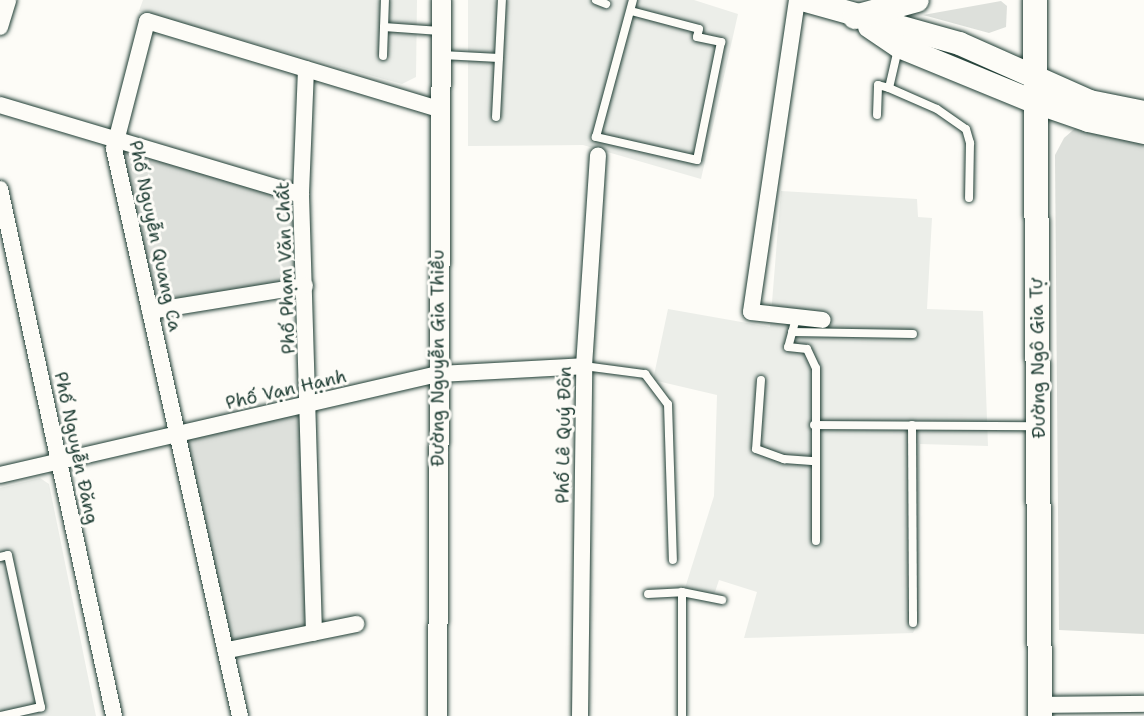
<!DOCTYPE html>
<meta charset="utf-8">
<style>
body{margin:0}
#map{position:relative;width:1144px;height:716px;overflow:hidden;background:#fdfcf7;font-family:"Shantell Sans",sans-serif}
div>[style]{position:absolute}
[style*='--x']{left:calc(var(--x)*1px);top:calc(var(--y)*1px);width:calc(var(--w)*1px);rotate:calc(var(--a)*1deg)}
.built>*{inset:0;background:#eceee9}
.green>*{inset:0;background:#dde0db}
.roads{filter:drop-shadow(0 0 2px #1f3d34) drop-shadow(0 0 2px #1f3d34)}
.service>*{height:8px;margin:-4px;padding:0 4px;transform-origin:4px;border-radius:4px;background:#fdfcf7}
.minor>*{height:16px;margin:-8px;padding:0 8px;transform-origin:8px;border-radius:8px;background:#fdfcf7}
.tertiary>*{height:19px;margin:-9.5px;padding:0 9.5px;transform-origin:9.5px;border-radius:9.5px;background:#fdfcf7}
.secondary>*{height:23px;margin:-11.5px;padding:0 11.5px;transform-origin:11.5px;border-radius:11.5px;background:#fdfcf7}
.primary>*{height:24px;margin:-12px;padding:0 12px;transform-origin:12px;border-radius:12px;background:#fdfcf7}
span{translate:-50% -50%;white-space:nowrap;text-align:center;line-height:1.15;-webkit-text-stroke:6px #fdfcf7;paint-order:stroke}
.street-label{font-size:18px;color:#1f3d34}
</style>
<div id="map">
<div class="built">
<i style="clip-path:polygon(143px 0,417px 0,416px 77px,402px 84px,253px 43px,139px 11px)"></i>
<i style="clip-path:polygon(468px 0,694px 0,738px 14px,701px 179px,583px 145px,468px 146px)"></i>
<i style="clip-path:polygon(781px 191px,917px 199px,918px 217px,932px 218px,927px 309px,983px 311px,988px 446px,920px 444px,919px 621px,913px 633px,744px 638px,757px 592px,719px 580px,714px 595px,685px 588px,714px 496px,717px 395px,653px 380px,668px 309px,770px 327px)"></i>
<i style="clip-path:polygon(40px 478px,49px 484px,96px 716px,0 716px,0 488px)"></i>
</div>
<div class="green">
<i style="clip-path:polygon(1001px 1px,1007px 6px,1006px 27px,989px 33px,923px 15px)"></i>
<i style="clip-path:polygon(1080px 124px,1144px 138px,1144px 634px,1059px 630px,1055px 155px,1064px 138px)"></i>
<i style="clip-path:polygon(119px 148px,292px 198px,296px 202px,299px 280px,154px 303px)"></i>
<i style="clip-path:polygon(296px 415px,306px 420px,307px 625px,301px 632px,232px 647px,184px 438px)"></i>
</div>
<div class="roads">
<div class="service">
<i style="--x:596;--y:0;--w:11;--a:22"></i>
<i style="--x:631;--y:11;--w:70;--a:14.8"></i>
<i style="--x:699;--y:29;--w:8;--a:104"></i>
<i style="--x:697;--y:37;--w:25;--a:12"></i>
<i style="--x:721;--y:42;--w:120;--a:101.5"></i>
<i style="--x:697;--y:160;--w:104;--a:-167.2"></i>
<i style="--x:596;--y:137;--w:142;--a:-74.9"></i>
<i style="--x:384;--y:27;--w:56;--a:4.1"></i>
<i style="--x:898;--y:49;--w:40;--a:103"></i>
<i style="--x:889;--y:88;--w:52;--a:23.6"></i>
<i style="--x:937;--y:109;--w:35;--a:35"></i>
<i style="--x:966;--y:129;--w:15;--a:74"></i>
<i style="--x:970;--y:143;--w:55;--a:91"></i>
<i style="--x:442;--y:55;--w:57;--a:3"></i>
<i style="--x:383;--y:56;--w:56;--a:-88"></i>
<i style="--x:877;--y:115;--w:30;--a:-88"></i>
<i style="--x:878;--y:85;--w:11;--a:15"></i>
<i style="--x:496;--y:117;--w:117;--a:-87.1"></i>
<i style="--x:796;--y:318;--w:30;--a:105"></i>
<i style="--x:788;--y:347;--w:19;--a:6"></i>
<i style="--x:807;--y:349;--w:21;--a:65"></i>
<i style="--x:816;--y:368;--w:173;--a:90"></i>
<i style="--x:792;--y:332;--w:121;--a:0.9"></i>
<i style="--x:584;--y:366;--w:62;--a:7.5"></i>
<i style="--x:645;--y:374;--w:38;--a:53"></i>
<i style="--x:668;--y:404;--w:156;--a:88.2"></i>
<i style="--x:761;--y:380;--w:69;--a:94.1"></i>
<i style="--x:756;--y:449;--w:30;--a:20"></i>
<i style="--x:784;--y:459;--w:31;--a:4"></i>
<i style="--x:814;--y:425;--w:220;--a:0.3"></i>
<i style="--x:912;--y:425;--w:198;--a:89.7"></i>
<i style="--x:0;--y:557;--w:8;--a:-14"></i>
<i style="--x:8;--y:555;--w:156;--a:77.8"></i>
<i style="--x:41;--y:707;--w:41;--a:167.3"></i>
<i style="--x:648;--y:594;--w:34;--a:-3"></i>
<i style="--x:682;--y:716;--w:124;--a:-90"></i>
<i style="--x:682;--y:592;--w:41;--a:11.3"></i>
</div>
<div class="minor">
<i style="--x:797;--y:0;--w:315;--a:98.4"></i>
<i style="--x:751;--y:312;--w:72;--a:6.3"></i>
<i style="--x:0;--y:27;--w:28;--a:-73"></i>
<i style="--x:306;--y:69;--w:126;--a:92.3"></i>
<i style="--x:301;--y:195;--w:438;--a:88.3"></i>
<i style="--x:0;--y:105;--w:314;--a:16.6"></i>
<i style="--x:0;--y:189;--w:539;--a:77.79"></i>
<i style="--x:150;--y:311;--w:157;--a:-9.2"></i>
<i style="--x:0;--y:475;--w:449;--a:-13"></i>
<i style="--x:438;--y:374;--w:146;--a:-3.1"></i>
<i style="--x:228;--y:650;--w:131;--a:-11.5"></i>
<i style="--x:1040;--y:705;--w:104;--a:-0.6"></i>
<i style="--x:240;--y:716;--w:581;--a:-102.53"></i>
<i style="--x:114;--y:149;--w:132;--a:-75.5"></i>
<i style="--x:147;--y:21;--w:305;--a:16.8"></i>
<i style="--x:580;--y:716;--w:350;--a:-89.3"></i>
<i style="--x:584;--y:366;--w:211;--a:-86.2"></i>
</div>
<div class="tertiary">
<i style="--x:437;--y:716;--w:716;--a:-89.68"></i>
</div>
<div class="secondary">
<i style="--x:805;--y:0;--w:160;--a:15.6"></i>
<i style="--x:959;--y:43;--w:142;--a:24"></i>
<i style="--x:1089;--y:101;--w:56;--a:11.3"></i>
<i style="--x:869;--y:26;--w:36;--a:34"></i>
<i style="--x:899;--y:46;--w:145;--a:22.3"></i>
<i style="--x:1033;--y:101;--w:58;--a:19.1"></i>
<i style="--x:1088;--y:120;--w:57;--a:12.1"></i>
</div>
<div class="primary">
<i style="--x:1035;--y:0;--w:716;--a:89.6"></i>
<i style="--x:855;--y:17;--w:64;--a:-15.3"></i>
</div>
</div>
<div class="street-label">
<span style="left:155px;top:236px;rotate:78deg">Phố Nguyễn Quang Ca</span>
<span style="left:286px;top:268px;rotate:-92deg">Phố Phạm Văn Chất</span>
<span style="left:438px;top:358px;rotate:-90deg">Đường Nguyễn Gia Thiều</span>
<span style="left:1038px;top:358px;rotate:-91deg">Đường Ngô Gia Tự</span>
<span style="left:286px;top:390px;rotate:-13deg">Phố Vạn Hạnh</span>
<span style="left:564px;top:435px;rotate:-89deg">Phố Lê Quý Đôn</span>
<span style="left:76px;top:448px;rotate:78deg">Phố Nguyễn Đăng</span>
</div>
</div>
